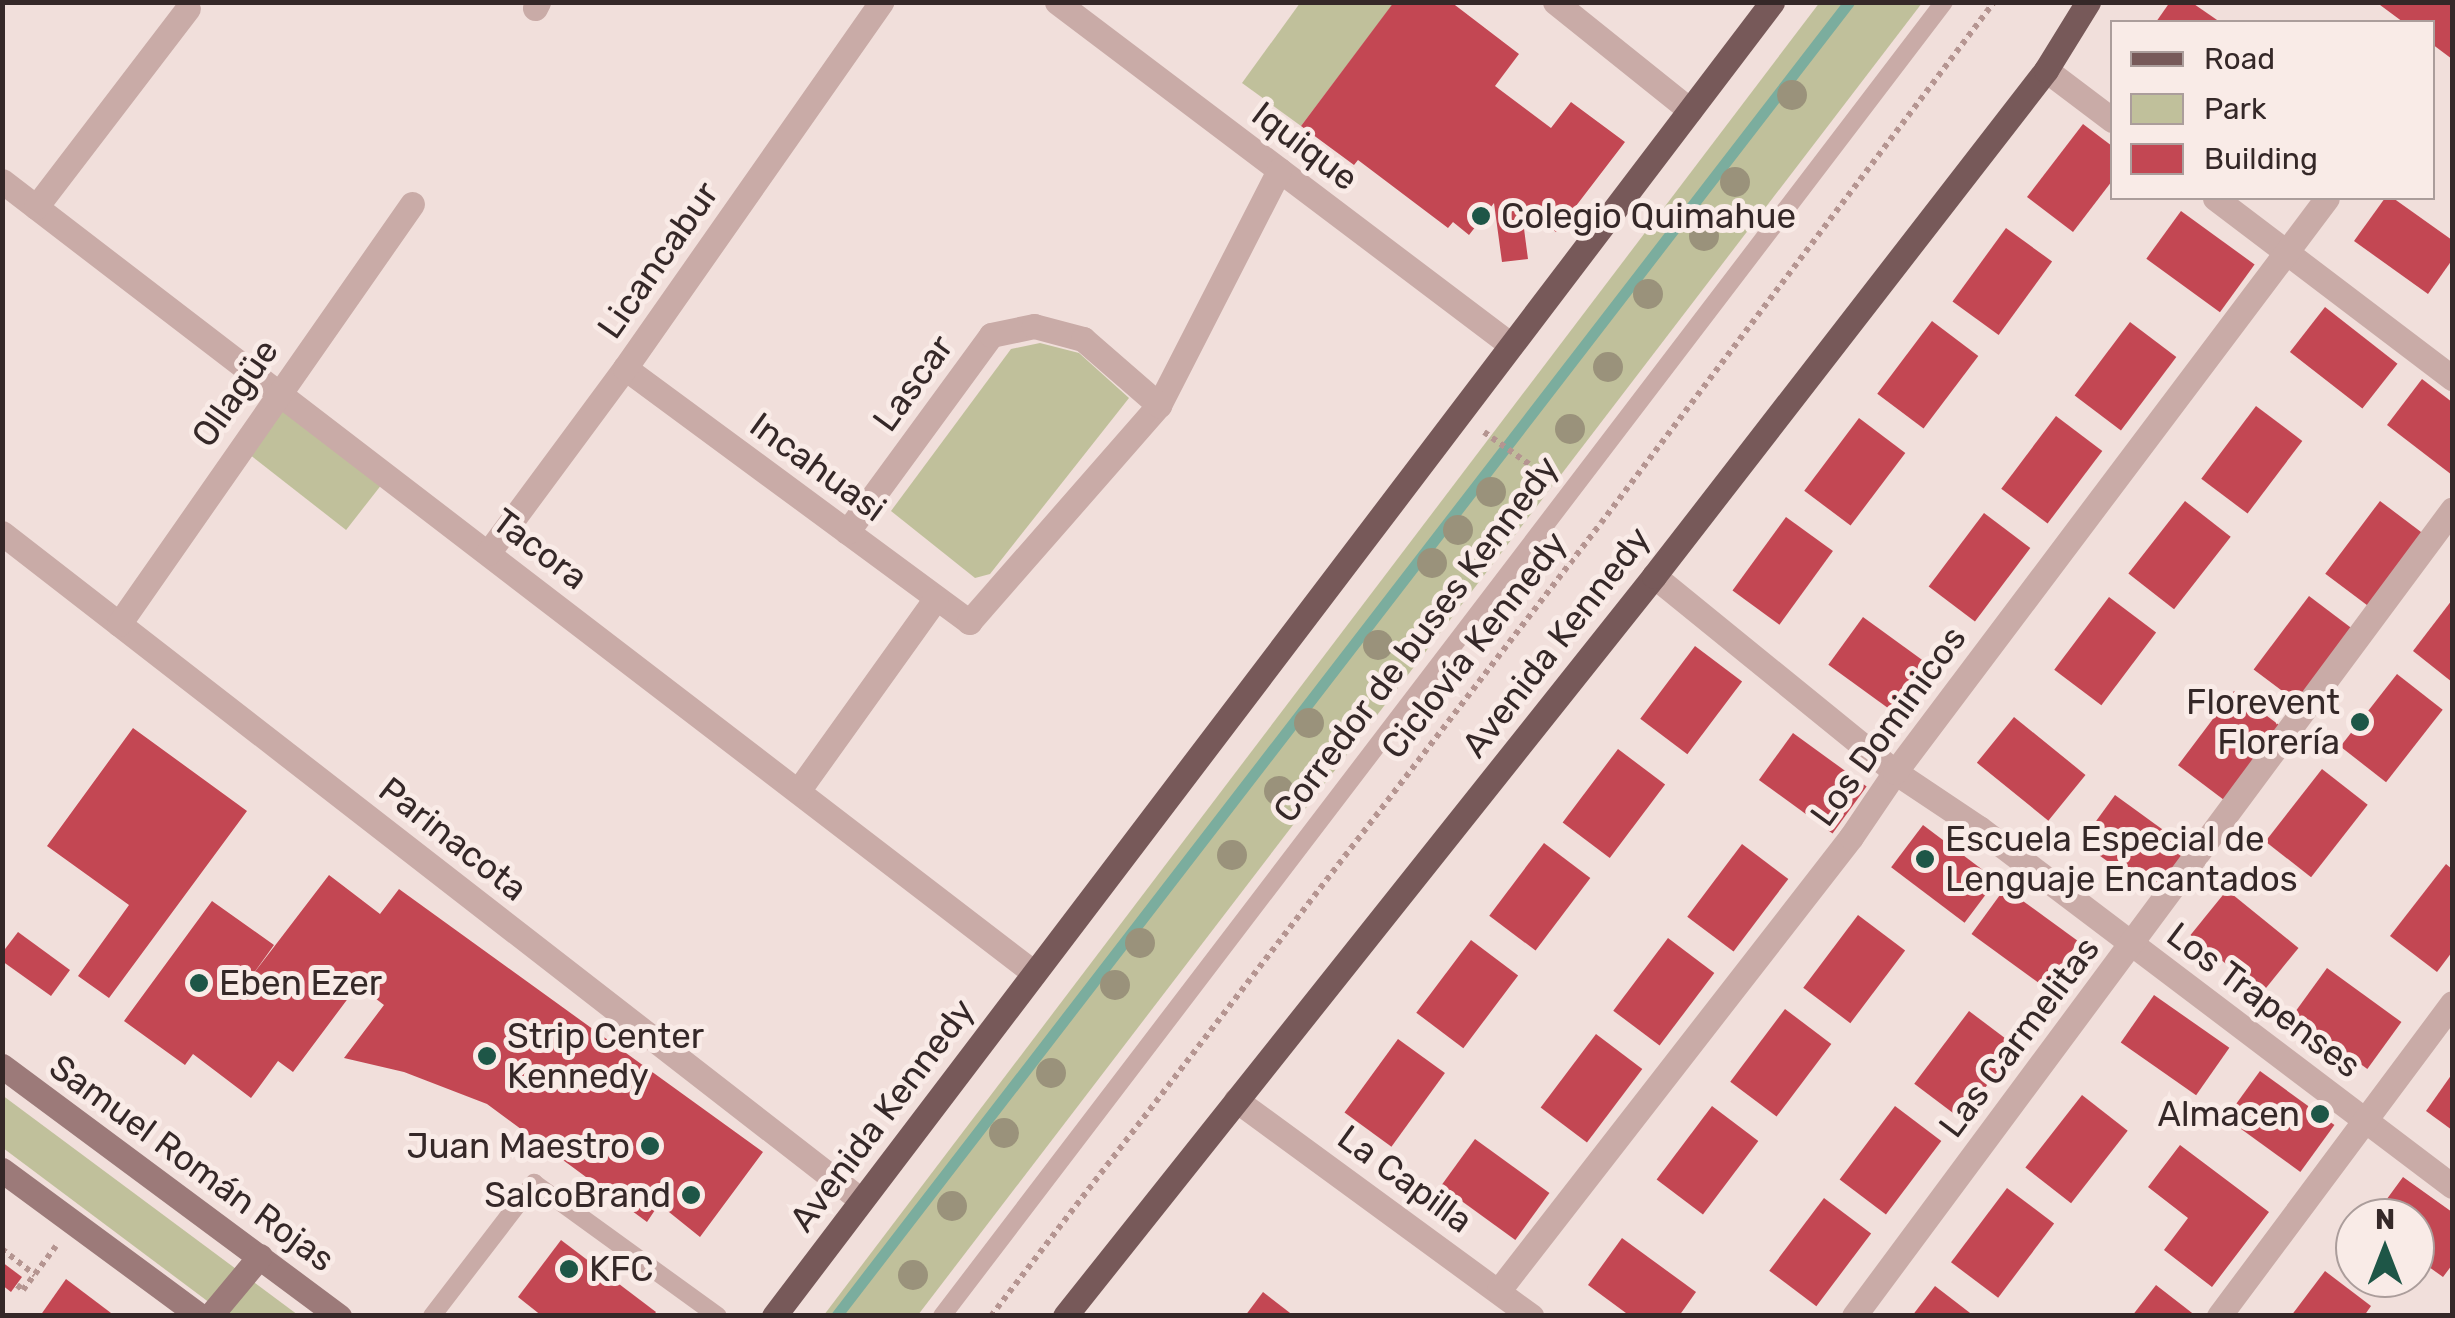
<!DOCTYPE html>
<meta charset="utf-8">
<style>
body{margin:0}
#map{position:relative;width:2455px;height:1318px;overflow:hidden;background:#f1dfdb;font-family:Rubik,sans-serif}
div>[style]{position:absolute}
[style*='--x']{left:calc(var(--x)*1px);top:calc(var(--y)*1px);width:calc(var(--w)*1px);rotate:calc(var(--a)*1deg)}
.green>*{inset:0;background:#c0c09b;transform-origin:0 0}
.stream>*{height:11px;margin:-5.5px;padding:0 5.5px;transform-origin:5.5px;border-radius:5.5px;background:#7bad9e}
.building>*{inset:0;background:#c34753;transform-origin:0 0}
.path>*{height:6px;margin-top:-3px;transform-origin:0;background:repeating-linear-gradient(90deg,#b59591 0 5px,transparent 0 10px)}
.lane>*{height:18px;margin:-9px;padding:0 9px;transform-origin:9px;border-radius:9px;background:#c9aba7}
.street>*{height:25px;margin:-12.5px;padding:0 12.5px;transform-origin:12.5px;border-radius:12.5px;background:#c9aba7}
.secondary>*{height:25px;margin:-12.5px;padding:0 12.5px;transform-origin:12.5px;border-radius:12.5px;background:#9c7a79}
.primary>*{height:25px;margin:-12.5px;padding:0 12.5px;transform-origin:12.5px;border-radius:12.5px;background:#775959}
.trees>*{width:30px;height:30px;margin:-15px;border-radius:50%;background:#9a927b}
.dots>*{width:28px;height:28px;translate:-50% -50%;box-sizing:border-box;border:5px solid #f9ebe7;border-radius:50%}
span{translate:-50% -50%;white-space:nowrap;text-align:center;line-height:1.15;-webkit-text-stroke:10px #f9ebe7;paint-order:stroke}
.street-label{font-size:35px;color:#352828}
.poi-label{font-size:35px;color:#352828}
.left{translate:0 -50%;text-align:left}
.right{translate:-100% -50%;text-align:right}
.frame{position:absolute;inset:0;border:5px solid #352828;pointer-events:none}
.legend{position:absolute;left:2110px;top:20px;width:325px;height:180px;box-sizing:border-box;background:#f9ebe7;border:2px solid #ab9d9b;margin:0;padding:12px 18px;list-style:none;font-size:30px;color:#352828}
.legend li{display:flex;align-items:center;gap:20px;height:50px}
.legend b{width:50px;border:2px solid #ab9d9b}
.north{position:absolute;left:2335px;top:1198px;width:100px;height:100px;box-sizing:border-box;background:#f9ebe7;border:2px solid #ab9d9b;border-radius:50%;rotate:0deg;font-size:28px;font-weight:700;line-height:40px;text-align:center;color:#352828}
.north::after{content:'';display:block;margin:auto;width:35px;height:45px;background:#1e5647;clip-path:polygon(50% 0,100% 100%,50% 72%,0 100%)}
</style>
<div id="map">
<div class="green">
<i style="clip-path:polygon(1820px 2px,1922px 3px,918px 1315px,824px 1315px)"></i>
<i style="clip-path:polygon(1300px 3px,1394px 3px,1301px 126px,1242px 83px)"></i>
<i style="clip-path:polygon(1040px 343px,1079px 353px,1129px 398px,990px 574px,975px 578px,891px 511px,1011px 349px)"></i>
<i style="left:277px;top:391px;width:140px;height:67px;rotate:38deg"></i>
<i style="clip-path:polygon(2px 1095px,298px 1315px,226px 1315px,3px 1148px)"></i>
</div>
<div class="stream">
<i style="--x:836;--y:1316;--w:1659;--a:-52.37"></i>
</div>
<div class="building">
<i style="clip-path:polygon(1394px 2px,1451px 2px,1519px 54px,1495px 86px,1551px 128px,1571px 102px,1625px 142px,1556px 232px,1521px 206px,1528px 259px,1502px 262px,1494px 203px,1469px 235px,1453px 222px,1448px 228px,1358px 160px,1354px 165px,1301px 126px)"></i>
<i style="clip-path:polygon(2170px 2px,2191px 2px,2220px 22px,2156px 22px)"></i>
<i style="clip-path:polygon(2376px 2px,2452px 2px,2452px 59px,2432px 44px,2432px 22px,2403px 22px)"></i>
<i style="clip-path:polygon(2083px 124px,2112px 146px,2112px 181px,2073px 232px,2027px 197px)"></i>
<i style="clip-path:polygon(2385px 198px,2393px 198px,2452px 240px,2452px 260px,2428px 294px,2354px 241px)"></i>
<i style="left:2181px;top:211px;width:91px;height:59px;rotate:36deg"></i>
<i style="left:2006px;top:228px;width:57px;height:91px;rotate:36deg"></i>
<i style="left:2325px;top:307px;width:92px;height:57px;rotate:38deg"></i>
<i style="left:1932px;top:321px;width:58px;height:91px;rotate:37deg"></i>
<i style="left:2130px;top:322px;width:58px;height:92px;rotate:37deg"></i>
<i style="clip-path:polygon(2422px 379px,2452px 402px,2452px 475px,2387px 425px)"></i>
<i style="left:2256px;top:406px;width:58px;height:91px;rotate:37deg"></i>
<i style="left:2056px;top:416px;width:58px;height:91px;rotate:37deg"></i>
<i style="left:1859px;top:418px;width:58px;height:91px;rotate:37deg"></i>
<i style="left:2185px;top:501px;width:58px;height:92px;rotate:38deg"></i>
<i style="left:2380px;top:501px;width:58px;height:91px;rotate:37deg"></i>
<i style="left:1984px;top:513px;width:58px;height:92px;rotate:37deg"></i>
<i style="left:1786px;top:517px;width:58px;height:91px;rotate:36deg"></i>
<i style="left:2309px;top:596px;width:58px;height:92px;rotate:37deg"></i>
<i style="left:2109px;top:597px;width:59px;height:91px;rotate:37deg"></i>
<i style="clip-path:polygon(2452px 600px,2452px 682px,2413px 651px)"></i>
<i style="left:1863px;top:617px;width:92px;height:59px;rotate:36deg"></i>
<i style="left:1695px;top:646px;width:59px;height:91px;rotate:37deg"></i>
<i style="left:2397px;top:674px;width:58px;height:92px;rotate:38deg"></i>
<i style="left:2234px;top:691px;width:58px;height:93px;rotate:37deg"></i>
<i style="left:2014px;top:717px;width:92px;height:59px;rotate:39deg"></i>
<i style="clip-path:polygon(133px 728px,247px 811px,109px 998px,78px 976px,129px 905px,47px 846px)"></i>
<i style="left:1793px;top:733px;width:91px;height:58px;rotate:36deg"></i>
<i style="left:1618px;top:749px;width:59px;height:92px;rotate:37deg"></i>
<i style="left:2322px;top:769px;width:58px;height:92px;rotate:38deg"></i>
<i style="left:2115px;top:795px;width:92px;height:58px;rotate:36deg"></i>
<i style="left:1923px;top:825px;width:92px;height:53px;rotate:37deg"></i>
<i style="left:1544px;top:843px;width:58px;height:91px;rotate:37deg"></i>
<i style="left:1742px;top:844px;width:58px;height:91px;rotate:37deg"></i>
<i style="clip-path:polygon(2446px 864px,2452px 869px,2452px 952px,2437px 972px,2390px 936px)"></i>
<i style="clip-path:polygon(329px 875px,380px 914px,399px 889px,763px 1152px,700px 1237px,659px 1204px,647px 1222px,487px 1104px,404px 1072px,344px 1058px,384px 1005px,358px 985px,293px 1072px,278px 1061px,251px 1098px,193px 1054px,185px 1065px,124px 1021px,212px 901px,274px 945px,251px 977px)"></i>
<i style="left:2005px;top:888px;width:91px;height:57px;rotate:36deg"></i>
<i style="left:2227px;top:890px;width:92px;height:58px;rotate:39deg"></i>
<i style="left:1858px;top:915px;width:59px;height:91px;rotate:37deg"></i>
<i style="clip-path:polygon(18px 932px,70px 970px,51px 996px,2px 961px,2px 953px)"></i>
<i style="left:1668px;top:938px;width:58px;height:91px;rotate:37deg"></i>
<i style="left:1471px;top:940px;width:59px;height:91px;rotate:37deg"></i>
<i style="left:2327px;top:968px;width:92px;height:58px;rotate:36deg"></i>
<i style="left:2154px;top:995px;width:92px;height:58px;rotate:35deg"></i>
<i style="left:1785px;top:1009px;width:58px;height:91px;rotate:37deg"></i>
<i style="left:1969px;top:1011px;width:59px;height:91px;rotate:37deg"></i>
<i style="left:1596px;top:1034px;width:58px;height:92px;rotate:37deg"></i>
<i style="left:1398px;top:1039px;width:58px;height:91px;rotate:36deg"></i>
<i style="left:2260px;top:1071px;width:92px;height:58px;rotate:36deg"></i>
<i style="clip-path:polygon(2452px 1074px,2452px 1130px,2426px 1111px)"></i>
<i style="left:2082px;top:1095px;width:58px;height:92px;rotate:38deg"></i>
<i style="left:1712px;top:1106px;width:58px;height:92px;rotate:37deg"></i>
<i style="left:1895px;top:1106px;width:58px;height:92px;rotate:37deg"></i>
<i style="left:1475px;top:1139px;width:92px;height:58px;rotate:36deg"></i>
<i style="clip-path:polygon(2180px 1145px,2269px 1212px,2212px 1287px,2164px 1250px,2188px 1218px,2148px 1187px)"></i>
<i style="clip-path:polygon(2403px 1177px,2452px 1212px,2452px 1265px,2443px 1277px,2415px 1257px,2415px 1218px,2373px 1218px)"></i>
<i style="left:2007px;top:1188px;width:59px;height:93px;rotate:37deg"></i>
<i style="left:1824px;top:1198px;width:59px;height:91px;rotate:37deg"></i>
<i style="clip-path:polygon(1622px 1238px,1696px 1292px,1679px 1316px,1630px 1316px,1588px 1285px)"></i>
<i style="clip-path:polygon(561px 1240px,656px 1312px,653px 1316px,542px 1316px,518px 1297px)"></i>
<i style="clip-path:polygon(2px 1262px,22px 1277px,11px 1292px,2px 1285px)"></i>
<i style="clip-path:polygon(2325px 1271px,2371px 1306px,2364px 1316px,2291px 1316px)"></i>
<i style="clip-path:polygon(66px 1279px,115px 1316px,40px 1316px)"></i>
<i style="clip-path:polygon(2156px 1285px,2196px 1316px,2132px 1316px)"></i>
<i style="clip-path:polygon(1935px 1286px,1974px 1316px,1912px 1316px)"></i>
<i style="clip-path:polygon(1263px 1292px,1294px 1316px,1245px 1316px)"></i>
</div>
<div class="path">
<i style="--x:1484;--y:432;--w:77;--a:35.5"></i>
<i style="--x:2;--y:1249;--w:42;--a:38.2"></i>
<i style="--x:17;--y:1285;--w:8;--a:40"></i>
<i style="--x:23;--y:1290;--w:55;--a:-53.1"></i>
<i style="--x:991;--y:1316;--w:1000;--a:-52.43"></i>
<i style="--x:1601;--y:523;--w:653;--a:-52.97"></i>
</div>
<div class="lane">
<i style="--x:432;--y:1316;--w:168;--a:-52.5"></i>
<i style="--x:534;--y:1183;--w:227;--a:35.9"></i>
<i style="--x:942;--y:1316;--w:1652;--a:-52.67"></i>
</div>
<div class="street">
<i style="--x:1057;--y:2;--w:569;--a:37.07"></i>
<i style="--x:1555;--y:2;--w:173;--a:38.7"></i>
<i style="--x:535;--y:8;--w:7;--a:-63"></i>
<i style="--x:2046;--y:70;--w:83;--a:37.1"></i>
<i style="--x:2;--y:181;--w:1301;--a:37.5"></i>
<i style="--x:2215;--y:198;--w:298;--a:37.2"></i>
<i style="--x:36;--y:207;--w:250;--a:-52.6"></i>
<i style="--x:625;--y:368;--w:428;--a:36.4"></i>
<i style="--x:969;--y:622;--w:288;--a:-48.8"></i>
<i style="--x:1159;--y:405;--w:264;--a:-62.9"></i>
<i style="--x:847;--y:532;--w:244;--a:-53.8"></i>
<i style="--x:991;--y:335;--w:44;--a:-11.8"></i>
<i style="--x:1034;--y:326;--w:51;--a:14.9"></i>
<i style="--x:1083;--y:339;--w:101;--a:41"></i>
<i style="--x:2;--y:533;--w:1088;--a:37.83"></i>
<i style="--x:488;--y:553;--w:230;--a:-53.5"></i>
<i style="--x:625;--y:368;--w:447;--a:-55"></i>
<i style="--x:1654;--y:576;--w:311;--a:39.1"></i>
<i style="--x:1895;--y:772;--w:101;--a:33.7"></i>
<i style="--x:1979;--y:828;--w:593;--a:37.12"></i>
<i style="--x:119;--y:624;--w:512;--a:-55.1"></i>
<i style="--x:798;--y:791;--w:237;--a:-54.4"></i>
<i style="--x:1236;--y:1100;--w:366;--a:36.2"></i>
<i style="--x:1499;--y:1290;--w:574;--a:-52.15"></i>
<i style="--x:1851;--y:837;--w:78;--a:-55.9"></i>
<i style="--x:1895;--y:772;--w:718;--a:-53.03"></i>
<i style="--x:1854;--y:1316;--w:1004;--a:-53.43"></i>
<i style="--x:2219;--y:1316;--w:390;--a:-53.3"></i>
</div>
<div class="secondary">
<i style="--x:2;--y:1066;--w:420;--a:36.6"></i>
<i style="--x:2;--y:1170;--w:246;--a:36.4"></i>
<i style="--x:210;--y:1316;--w:78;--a:-50.2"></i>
</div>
<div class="primary">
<i style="--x:774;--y:1316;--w:1650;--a:-52.78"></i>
<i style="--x:1065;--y:1316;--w:946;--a:-51.48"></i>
<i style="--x:1654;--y:576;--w:640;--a:-52.23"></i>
<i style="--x:2046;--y:70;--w:80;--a:-58.3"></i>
</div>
<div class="trees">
<i style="left:1792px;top:95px"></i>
<i style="left:1735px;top:182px"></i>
<i style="left:1704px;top:236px"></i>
<i style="left:1648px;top:294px"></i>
<i style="left:1608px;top:367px"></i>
<i style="left:1570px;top:429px"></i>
<i style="left:1491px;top:492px"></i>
<i style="left:1458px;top:530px"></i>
<i style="left:1432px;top:563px"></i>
<i style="left:1378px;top:645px"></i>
<i style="left:1309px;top:723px"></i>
<i style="left:1279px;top:791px"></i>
<i style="left:1232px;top:855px"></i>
<i style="left:1140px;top:943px"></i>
<i style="left:1115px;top:985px"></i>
<i style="left:1051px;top:1073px"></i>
<i style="left:1004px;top:1133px"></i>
<i style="left:952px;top:1206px"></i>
<i style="left:913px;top:1275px"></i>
</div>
<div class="dots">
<i style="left:1481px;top:216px;background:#1e5647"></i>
<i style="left:2360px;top:722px;background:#1e5647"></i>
<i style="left:1925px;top:859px;background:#1e5647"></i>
<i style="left:199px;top:983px;background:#1e5647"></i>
<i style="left:487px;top:1056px;background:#1e5647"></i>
<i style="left:2320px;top:1114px;background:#1e5647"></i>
<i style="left:650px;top:1146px;background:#1e5647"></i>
<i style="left:691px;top:1195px;background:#1e5647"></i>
<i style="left:569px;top:1269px;background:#1e5647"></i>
</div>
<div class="street-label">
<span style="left:1305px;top:146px;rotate:37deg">Iquique</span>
<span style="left:658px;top:260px;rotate:-55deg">Licancabur</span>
<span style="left:913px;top:383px;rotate:-54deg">Lascar</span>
<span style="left:235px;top:393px;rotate:-55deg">Ollagüe</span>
<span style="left:818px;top:467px;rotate:36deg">Incahuasi</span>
<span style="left:540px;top:549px;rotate:37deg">Tacora</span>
<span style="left:1416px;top:639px;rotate:-53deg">Corredor de buses Kennedy</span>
<span style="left:1556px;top:642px;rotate:-52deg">Avenida Kennedy</span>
<span style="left:1474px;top:645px;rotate:-52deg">Ciclovía Kennedy</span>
<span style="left:1888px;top:726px;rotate:-54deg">Los Dominicos</span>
<span style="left:453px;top:839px;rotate:38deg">Parinacota</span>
<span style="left:2264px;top:1000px;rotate:37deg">Los Trapenses</span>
<span style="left:2019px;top:1037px;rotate:-53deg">Las Carmelitas</span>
<span style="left:882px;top:1115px;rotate:-53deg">Avenida Kennedy</span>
<span style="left:192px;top:1163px;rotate:36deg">Samuel Román Rojas</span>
<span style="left:1405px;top:1179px;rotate:36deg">La Capilla</span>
</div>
<div class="poi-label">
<span class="left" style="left:1501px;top:216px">Colegio Quimahue</span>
<span class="right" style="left:2340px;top:722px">Florevent<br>Florería</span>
<span class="left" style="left:1945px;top:859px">Escuela Especial de<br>Lenguaje Encantados</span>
<span class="left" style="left:219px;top:983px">Eben Ezer</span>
<span class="left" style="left:507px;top:1056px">Strip Center<br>Kennedy</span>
<span class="right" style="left:2300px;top:1114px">Almacen</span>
<span class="right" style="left:630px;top:1146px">Juan Maestro</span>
<span class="right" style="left:671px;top:1195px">SalcoBrand</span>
<span class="left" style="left:589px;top:1269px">KFC</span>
</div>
<div class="frame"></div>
<ul class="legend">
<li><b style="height:12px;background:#775959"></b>Road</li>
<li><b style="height:28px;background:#c0c09b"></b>Park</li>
<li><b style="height:28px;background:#c34753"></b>Building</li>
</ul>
<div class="north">N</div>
</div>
